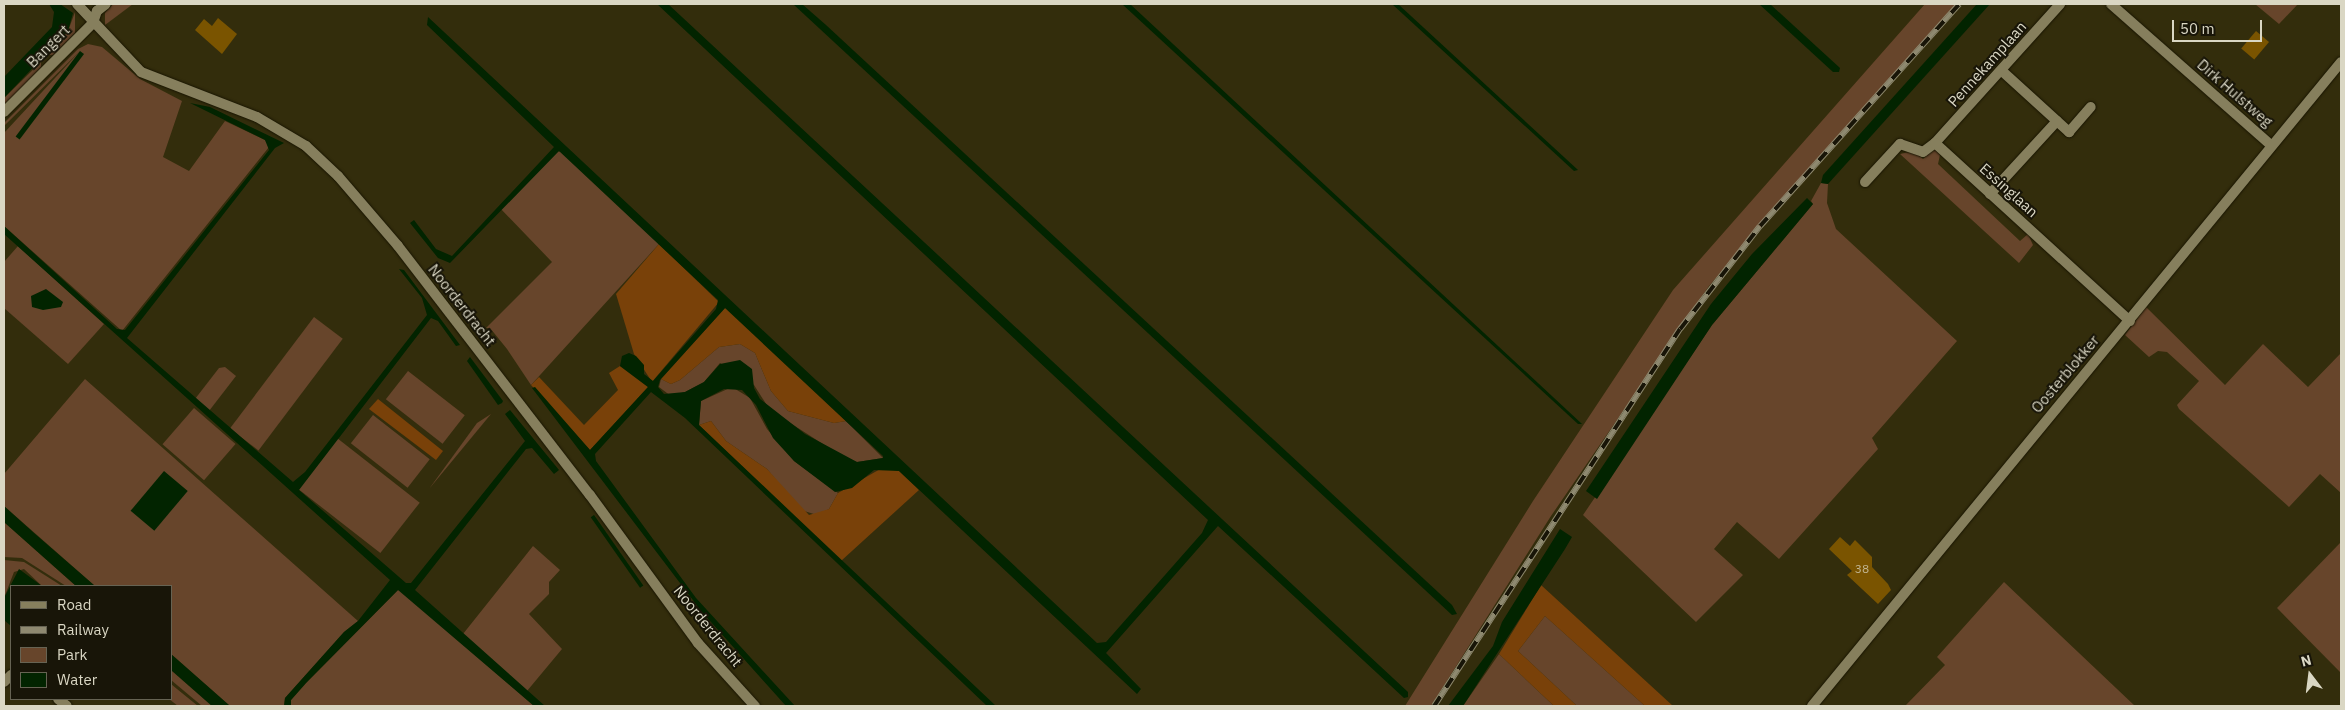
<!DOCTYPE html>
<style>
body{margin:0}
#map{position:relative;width:2345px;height:710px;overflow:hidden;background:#332d0c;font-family:"IBM Plex Sans",sans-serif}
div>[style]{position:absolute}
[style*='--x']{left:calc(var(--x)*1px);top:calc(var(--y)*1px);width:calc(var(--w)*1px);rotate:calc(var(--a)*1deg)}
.green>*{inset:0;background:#67452b;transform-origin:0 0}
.forest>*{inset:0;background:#794109}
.water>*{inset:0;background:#022400;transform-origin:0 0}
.building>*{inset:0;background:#7a5400;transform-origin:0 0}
.roads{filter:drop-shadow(0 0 1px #191500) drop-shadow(0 0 1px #191500)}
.minor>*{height:10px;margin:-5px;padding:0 5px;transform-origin:5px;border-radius:5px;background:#867f5d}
.tertiary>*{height:10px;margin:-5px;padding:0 5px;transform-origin:5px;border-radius:5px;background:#867f5d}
.rail>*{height:5.5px;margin-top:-2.75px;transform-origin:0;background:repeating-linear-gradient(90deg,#181508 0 11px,#8e8970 0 22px);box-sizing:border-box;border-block:1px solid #8e8970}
span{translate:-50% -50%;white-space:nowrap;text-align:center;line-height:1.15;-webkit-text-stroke:4px #181508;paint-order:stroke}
.number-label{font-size:12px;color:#c2b693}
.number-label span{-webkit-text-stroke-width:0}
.street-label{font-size:15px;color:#dad7c4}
.frame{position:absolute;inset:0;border:5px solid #dad7c4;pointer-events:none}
.legend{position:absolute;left:10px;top:585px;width:162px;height:115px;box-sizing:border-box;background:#181508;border:1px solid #666353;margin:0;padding:6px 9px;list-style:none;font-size:15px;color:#dad7c4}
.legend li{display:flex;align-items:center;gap:10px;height:25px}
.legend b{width:25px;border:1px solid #666353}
.north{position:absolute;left:2285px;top:650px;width:50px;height:50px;-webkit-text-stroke:4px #181508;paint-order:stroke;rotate:345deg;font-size:14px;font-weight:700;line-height:20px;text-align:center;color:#dad7c4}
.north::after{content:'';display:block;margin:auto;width:18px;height:22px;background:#dad7c4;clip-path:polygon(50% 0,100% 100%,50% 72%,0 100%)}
.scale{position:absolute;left:2172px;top:20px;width:90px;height:22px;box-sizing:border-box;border:2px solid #dad7c4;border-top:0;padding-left:6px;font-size:15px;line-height:18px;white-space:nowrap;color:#dad7c4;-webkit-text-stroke:4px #181508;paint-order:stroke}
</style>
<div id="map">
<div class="green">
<i style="clip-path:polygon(113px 4px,133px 4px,105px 25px,105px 13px)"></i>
<i style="clip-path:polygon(1925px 4px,1957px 4px,1709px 286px,1551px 516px,1431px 706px,1405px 706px,1533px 501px,1673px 290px)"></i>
<i style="clip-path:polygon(2255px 4px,2298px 4px,2279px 24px)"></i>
<i style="clip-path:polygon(75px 12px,75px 33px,53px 55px,47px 55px,68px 31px)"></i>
<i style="clip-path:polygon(88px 44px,102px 47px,140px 79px,182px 101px,163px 157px,189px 171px,225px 121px,265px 140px,269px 147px,122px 331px,4px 226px,4px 133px,80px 51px,4px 126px,4px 123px,78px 49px)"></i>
<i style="clip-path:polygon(41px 62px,41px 67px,4px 105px,4px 98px)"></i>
<i style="clip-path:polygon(1934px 149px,1940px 155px,1938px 164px,2020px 241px,2028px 234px,2033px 245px,2019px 263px,1900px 154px,1914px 151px,1923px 159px)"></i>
<i style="clip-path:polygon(556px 151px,562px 152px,659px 244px,531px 385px,507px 349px,490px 328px,486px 328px,552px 262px,500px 208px)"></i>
<i style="clip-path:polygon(1821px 183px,1828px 184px,1827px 203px,1836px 229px,1957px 341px,1872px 438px,1878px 449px,1779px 559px,1737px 522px,1714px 549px,1743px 575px,1696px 622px,1583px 515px,1712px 325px,1813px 204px,1811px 201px)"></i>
<i style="clip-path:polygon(18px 246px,104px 324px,68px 364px,4px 308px,4px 262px)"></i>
<i style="clip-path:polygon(2146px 307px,2225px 385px,2263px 344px,2308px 387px,2341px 353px,2341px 493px,2320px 474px,2289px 507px,2179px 409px,2177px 405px,2199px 381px,2167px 352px,2158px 351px,2149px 357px,2125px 335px)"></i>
<i style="left:314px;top:317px;width:36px;height:140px;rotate:37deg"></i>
<i style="clip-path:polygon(740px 344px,755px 353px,771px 391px,788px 411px,834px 423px,846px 421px,883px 458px,857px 462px,840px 455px,770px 410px,754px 385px,720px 363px,704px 382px,685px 392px,671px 396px,659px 387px,661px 379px,671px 384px,680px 380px,719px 347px)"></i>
<i style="clip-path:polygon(225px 367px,236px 376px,209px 411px,195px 399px,219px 368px)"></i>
<i style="left:408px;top:371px;width:72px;height:36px;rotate:38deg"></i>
<i style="clip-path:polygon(85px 379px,358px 621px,344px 632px,285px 698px,284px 706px,230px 706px,171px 654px,171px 586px,95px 586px,4px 506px,4px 474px)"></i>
<i style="clip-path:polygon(732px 387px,750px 398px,767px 429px,794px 461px,838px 493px,829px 509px,817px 515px,801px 510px,767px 469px,726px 441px,711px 421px,699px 425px,701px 401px)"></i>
<i style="left:194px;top:408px;width:55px;height:48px;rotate:41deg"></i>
<i style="clip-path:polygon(491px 414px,429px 489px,477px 423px)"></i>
<i style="left:373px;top:415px;width:72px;height:36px;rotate:38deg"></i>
<i style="left:337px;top:438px;width:105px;height:64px;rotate:38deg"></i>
<i style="clip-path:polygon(4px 522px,76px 586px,66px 586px,22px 558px,4px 557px)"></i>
<i style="clip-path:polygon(2341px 542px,2341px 673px,2277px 608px)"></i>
<i style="clip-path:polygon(533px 546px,560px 570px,549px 582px,549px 594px,529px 614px,562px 649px,527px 691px,463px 634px)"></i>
<i style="clip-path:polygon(4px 560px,24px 562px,62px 586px,42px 586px,24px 569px,14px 572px,4px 598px)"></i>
<i style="clip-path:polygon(2004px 582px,2135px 706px,1905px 706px,1945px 665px,1937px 657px)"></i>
<i style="clip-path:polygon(398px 590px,401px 591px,534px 706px,291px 706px,291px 700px,306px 683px)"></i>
<i style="clip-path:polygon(1545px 616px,1645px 706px,1577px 706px,1518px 651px)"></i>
<i style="clip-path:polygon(1499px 654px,1554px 706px,1463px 706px)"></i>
<i style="clip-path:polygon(171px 670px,212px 706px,202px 706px,171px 680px)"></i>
<i style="clip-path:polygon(171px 684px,177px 689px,198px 706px,178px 706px,169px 699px)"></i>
</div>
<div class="forest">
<i style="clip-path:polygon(659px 244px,719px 302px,652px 382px,634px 354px,616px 294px)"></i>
<i style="clip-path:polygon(725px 308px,729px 309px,846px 421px,834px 423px,788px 411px,771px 391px,755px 353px,740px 344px,719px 347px,680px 380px,671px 384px,661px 379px)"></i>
<i style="clip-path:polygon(620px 366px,648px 387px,590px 450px,531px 385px,539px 377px,584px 425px,618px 390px,609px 373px)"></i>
<i style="clip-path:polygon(378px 399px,443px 451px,436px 460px,369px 409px)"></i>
<i style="clip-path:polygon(711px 421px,726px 441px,767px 469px,809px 515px,829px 509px,838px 493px,882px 468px,899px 471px,919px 490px,841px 561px,699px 425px)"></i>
<i style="clip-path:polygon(1541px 585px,1673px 706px,1645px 706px,1545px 616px,1518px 651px,1577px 706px,1554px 706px,1499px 654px)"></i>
</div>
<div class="water">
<i style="clip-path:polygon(49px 4px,60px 4px,73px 13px,68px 31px,4px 98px,4px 77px,52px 27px,54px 12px)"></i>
<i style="clip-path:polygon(evenodd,657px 4px,668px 4px,1408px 692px,1408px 697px,1404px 698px,1218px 526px,1106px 653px,1141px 689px,1137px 694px,899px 471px,874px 470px,852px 488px,835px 492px,794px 461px,773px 438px,756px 405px,742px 390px,724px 389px,701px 401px,699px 425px,996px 706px,987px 706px,685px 418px,651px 392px,595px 454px,596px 461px,696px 598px,795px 706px,786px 706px,702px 612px,532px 388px,535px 387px,590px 450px,648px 387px,620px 366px,622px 356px,629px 353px,636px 356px,644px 365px,644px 374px,653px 381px,716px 309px,718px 300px,559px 151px,450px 263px,438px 258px,410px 223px,414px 220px,436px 249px,452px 256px,554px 147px,427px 25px,428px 17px,1097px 643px,1106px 642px,1202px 533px,1208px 520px,657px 4px,725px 308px,883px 456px,883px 458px,857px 462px,805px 434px,760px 399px,754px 388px,752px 369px,740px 360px,720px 364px,704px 382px,685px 392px,664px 394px,658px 387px,660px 380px,725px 308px)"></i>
<i style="clip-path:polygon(793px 4px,802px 4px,826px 25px,1452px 605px,1457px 614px,1452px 615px)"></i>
<i style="clip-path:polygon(1122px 4px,1130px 4px,1582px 424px,1578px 424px)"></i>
<i style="clip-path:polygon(1392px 4px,1398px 4px,1578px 170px,1574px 171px)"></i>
<i style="clip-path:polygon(1759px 4px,1770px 4px,1840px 68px,1839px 72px,1833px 72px)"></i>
<i style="clip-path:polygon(1977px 4px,1990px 4px,1828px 184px,1821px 183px,1823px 175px)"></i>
<i style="left:80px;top:51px;width:5px;height:107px;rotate:37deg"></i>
<i style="clip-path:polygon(190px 103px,210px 107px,284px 143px,275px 148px,127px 338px,293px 482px,305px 472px,427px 315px,422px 298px,399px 269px,404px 270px,460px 345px,456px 346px,438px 321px,431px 318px,299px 490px,406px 583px,411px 583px,525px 441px,505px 414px,510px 410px,559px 470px,554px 474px,532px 448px,526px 449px,415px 590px,545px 706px,534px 706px,398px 590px,306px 683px,291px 700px,291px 706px,284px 706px,285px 698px,344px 632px,358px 621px,390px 580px,4px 234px,4px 226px,117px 329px,125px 330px,269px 150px,265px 140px)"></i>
<i style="clip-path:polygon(1807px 198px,1813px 204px,1712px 325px,1597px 499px,1586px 491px,1711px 304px,1752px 254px)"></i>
<i style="clip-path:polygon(46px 289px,63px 302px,61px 307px,43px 310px,32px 307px,31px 296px)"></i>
<i style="clip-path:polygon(470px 357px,503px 401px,502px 403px,498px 405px,467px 361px)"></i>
<i style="left:164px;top:471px;width:31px;height:52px;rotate:40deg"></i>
<i style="clip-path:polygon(4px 506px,34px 533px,95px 586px,76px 586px,4px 522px)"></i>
<i style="left:594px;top:515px;width:86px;height:4px;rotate:55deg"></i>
<i style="clip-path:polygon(1560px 529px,1572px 537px,1565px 549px,1463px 706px,1448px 706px,1493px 646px,1502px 622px)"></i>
<i style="clip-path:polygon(19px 569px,42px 586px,11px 586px,11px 626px,4px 620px,4px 598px)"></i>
<i style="clip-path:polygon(171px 654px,230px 706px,212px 706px,171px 670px)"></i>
</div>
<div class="building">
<i style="clip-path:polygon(218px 18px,237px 34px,222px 54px,195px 30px,204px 19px,212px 26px)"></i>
<i style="left:2256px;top:31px;width:17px;height:23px;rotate:40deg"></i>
<i style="clip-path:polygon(1840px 537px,1850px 546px,1855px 540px,1872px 557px,1872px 567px,1888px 584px,1891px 590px,1878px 604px,1847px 575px,1852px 571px,1829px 549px)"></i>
</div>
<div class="roads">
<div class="minor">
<i style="--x:2111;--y:4;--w:213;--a:41.4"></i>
<i style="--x:2002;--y:71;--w:91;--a:42.3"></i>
<i style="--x:2069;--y:132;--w:33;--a:-49"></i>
<i style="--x:4;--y:112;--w:126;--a:-45"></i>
<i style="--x:93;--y:23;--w:13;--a:-72"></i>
<i style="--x:97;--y:11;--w:11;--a:-38"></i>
<i style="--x:1935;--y:143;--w:187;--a:-48"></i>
<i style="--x:1865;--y:182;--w:52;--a:-47.4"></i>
<i style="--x:1900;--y:144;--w:24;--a:19"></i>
<i style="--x:1923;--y:152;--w:15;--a:-37"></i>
<i style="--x:1935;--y:143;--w:264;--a:42.4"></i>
<i style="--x:1990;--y:194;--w:99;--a:-47.5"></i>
<i style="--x:4;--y:682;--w:10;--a:-45"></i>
<i style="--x:58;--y:699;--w:11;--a:38"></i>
</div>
<div class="tertiary">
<i style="--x:77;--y:4;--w:93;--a:46.7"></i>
<i style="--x:141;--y:72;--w:124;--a:21.2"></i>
<i style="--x:257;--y:117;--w:57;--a:30.6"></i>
<i style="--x:306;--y:146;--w:44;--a:43.2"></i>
<i style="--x:338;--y:176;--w:92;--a:49.4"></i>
<i style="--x:398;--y:246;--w:314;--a:52.4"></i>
<i style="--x:590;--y:495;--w:183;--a:53.9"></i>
<i style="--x:698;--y:643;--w:85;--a:47.9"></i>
<i style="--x:1812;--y:706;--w:833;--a:-50.6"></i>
</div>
</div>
<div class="rail">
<i style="--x:1434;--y:706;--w:450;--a:-56.9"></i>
<i style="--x:1680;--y:329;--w:130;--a:-52.2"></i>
<i style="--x:1760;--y:226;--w:298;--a:-48.1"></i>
</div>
<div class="number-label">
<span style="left:1862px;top:569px">38</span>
</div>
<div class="street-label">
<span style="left:48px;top:46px;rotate:-45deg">Bangert</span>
<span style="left:1987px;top:64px;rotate:-48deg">Pennekamplaan</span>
<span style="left:2235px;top:93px;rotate:41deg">Dirk Hulstweg</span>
<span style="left:2009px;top:190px;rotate:42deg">Essinglaan</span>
<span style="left:462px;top:305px;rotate:52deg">Noorderdracht</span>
<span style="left:2065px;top:374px;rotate:-50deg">Oosterblokker</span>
<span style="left:708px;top:626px;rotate:51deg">Noorderdracht</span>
</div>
<div class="frame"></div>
<ul class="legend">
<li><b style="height:6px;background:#867f5d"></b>Road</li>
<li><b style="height:6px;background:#8e8970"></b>Railway</li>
<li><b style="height:14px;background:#67452b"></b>Park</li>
<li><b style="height:14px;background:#022400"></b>Water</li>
</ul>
<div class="north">N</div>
<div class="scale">50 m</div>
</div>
